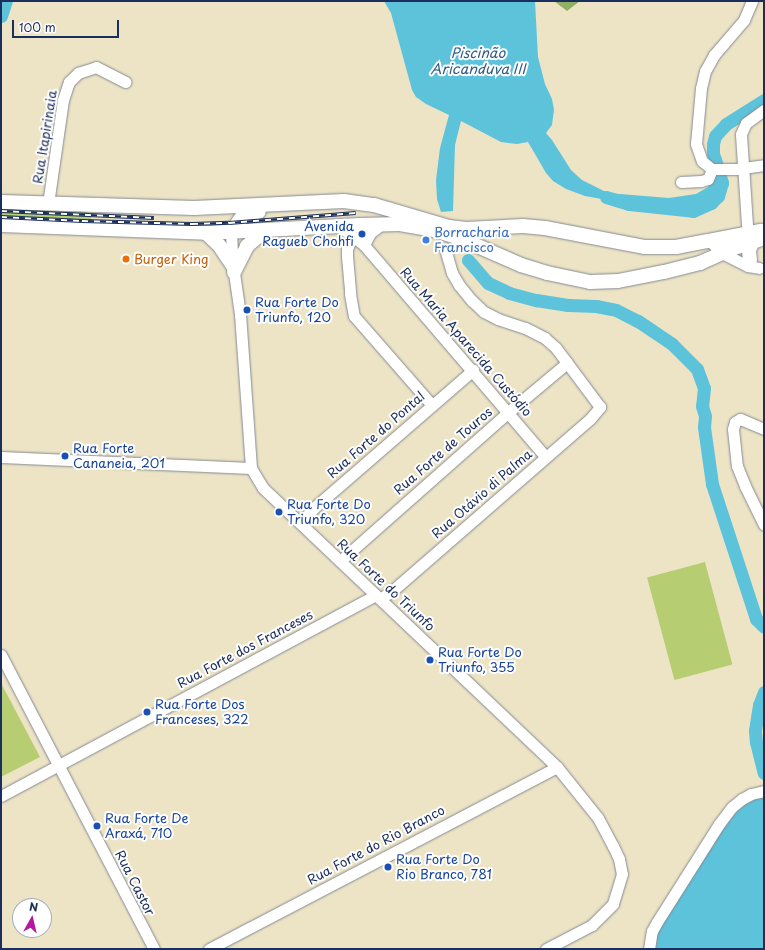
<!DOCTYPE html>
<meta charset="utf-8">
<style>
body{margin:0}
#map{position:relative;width:765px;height:950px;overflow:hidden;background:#ede4c6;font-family:"Playpen Sans",sans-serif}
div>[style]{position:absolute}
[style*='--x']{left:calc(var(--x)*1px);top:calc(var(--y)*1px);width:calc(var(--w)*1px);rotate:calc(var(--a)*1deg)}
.green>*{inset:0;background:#b7cd72;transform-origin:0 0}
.forest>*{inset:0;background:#91b064}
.water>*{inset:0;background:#5dc3db}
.river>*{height:13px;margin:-6.5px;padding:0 6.5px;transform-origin:6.5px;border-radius:6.5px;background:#5dc3db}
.roads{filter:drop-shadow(0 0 1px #848a92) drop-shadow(0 0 1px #848a92)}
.minor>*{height:11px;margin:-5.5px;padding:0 5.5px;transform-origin:5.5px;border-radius:5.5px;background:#fff}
.major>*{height:14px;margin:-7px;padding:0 7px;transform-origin:7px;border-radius:7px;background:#fff}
.rail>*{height:3.5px;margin-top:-1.75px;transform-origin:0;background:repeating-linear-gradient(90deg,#fff 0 6px,#1b2f5e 0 12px);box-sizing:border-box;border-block:1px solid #1b2f5e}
.dots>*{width:11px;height:11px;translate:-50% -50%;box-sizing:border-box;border:2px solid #fff;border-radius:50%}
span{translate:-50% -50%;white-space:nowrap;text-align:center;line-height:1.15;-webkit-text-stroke:4px #fff;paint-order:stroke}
.street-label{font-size:13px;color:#1b2f5e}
.transit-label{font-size:13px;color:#164399}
.right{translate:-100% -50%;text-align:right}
.left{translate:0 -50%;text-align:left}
.shop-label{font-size:13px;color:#366cbe}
.food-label{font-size:13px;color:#c56008}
.water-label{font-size:14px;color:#2f5b84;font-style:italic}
.frame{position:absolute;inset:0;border:2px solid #1b2f5e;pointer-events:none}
.north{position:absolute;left:12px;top:898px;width:40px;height:40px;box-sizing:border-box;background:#fff;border:1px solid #a4acbf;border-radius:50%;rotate:8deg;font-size:11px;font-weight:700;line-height:16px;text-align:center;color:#1b2f5e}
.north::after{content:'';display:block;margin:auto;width:14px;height:18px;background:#b5179e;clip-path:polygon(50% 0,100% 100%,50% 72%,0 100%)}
.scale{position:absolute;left:12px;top:20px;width:107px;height:18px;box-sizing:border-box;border:2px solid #1b2f5e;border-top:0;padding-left:5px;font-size:12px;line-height:14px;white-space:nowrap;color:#1b2f5e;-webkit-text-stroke:3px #fff;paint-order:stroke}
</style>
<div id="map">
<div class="green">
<i style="clip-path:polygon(1px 204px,85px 211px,90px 214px,92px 221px,91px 224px,1px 222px)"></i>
<i style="left:705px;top:562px;width:106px;height:60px;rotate:75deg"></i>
<i style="clip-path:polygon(1px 683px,40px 757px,1px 777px)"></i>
</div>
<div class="forest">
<i style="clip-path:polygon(554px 1px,580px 1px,567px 11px)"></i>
</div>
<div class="water">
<i style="clip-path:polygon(384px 1px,535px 1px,538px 57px,545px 84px,552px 99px,554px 110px,552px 125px,546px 133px,552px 140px,571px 170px,582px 180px,608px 193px,669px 198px,696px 194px,708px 187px,716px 173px,713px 156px,721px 156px,726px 172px,723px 188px,716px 195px,701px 204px,689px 207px,670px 207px,613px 201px,585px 196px,566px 189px,553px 181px,546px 173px,528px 142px,517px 144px,501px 142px,461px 121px,455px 145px,453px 211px,441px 212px,437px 199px,436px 180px,440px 148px,449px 115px,426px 104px,416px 97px,412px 90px,391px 13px)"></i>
<i style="clip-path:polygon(764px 795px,764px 949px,656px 949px,657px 931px,710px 847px,736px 812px,746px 804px)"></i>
</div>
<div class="river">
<i style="--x:1;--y:16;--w:16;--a:-72"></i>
<i style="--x:606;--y:197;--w:24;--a:17"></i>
<i style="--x:629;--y:204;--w:64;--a:6.2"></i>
<i style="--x:693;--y:211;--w:20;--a:-24"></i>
<i style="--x:711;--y:203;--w:10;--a:-45"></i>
<i style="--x:718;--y:196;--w:14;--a:-73"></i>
<i style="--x:722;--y:183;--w:31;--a:-107"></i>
<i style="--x:713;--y:153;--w:9;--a:-90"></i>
<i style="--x:713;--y:144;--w:8;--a:-76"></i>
<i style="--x:715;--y:136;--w:16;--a:-47"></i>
<i style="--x:726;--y:124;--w:45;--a:-32.3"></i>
<i style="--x:468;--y:260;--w:30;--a:49"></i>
<i style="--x:488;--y:283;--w:23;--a:25"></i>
<i style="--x:509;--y:293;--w:28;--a:15"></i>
<i style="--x:536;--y:300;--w:32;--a:9"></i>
<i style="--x:568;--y:305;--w:28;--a:2"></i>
<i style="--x:596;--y:306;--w:20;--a:11"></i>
<i style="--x:616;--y:310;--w:25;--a:27"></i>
<i style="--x:638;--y:321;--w:41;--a:34.1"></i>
<i style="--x:672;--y:344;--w:35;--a:45"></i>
<i style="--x:697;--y:369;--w:20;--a:70"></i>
<i style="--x:704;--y:388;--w:18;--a:96"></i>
<i style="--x:702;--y:406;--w:10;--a:73"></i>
<i style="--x:705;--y:416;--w:11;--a:95"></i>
<i style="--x:704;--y:427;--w:58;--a:82"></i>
<i style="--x:712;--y:484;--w:142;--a:71.9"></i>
<i style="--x:756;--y:619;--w:11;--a:45"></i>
<i style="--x:764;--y:692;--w:14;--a:111"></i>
<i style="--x:759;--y:705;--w:26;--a:99"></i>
<i style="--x:755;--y:731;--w:11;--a:85"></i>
<i style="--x:756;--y:742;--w:32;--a:76"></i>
</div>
<div class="roads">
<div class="minor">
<i style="--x:752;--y:1;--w:21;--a:113"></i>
<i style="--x:744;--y:20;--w:46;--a:130.6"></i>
<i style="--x:714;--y:55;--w:18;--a:119"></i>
<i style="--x:705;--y:71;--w:17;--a:103"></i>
<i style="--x:701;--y:88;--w:56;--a:95.1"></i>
<i style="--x:696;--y:144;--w:18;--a:71"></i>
<i style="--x:702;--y:161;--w:13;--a:39"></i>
<i style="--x:712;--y:169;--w:24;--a:0"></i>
<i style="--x:736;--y:169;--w:28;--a:-8"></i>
<i style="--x:681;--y:182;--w:20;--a:-3"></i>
<i style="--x:701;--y:181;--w:7;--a:-16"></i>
<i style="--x:708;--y:179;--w:11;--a:-68"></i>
<i style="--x:48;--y:204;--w:105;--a:-81.8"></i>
<i style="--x:63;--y:100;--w:19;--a:-72"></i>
<i style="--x:69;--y:82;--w:13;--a:-45"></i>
<i style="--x:78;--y:73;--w:19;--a:-18"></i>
<i style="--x:96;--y:67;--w:33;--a:27"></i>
<i style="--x:747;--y:225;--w:91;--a:-93.8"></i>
<i style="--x:741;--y:134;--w:12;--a:-66"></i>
<i style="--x:746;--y:123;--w:22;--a:-36"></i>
<i style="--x:339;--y:226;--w:31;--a:37"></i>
<i style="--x:364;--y:245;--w:279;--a:49.4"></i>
<i style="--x:231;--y:233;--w:33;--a:87"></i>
<i style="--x:233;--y:266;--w:49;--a:81.7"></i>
<i style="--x:240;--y:314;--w:154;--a:85.9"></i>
<i style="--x:251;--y:468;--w:23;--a:59"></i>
<i style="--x:263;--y:488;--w:405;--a:43.5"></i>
<i style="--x:557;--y:767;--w:65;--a:51.2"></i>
<i style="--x:598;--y:818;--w:32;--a:62"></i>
<i style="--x:613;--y:846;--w:14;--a:65"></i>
<i style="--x:619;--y:859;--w:15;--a:79"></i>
<i style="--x:622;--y:874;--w:31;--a:107"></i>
<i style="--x:613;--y:904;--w:30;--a:135"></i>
<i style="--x:592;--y:925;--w:52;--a:152.4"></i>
<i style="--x:352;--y:236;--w:14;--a:111"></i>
<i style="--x:347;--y:249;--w:7;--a:90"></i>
<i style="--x:347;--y:256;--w:38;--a:85"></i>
<i style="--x:350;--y:294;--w:22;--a:80"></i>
<i style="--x:354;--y:316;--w:118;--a:48.8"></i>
<i style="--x:711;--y:242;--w:16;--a:45"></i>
<i style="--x:722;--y:253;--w:29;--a:27"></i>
<i style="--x:748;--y:266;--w:11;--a:10"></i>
<i style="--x:364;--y:245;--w:13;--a:-63"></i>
<i style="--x:370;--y:233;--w:15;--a:-37"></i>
<i style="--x:764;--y:429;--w:26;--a:-157"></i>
<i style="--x:740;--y:419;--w:6;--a:149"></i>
<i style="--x:735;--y:422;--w:7;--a:106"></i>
<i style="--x:733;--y:429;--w:37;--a:84"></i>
<i style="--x:737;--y:466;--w:22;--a:68"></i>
<i style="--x:745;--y:486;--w:43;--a:64"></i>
<i style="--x:1;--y:457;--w:250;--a:2.5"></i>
<i style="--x:300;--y:523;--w:23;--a:-47"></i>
<i style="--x:316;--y:506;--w:208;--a:-40.9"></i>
<i style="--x:340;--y:561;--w:230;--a:-41.5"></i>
<i style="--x:512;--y:409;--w:72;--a:-39.9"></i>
<i style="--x:380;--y:599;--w:14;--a:-34"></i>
<i style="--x:392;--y:591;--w:262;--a:-41"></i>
<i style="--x:590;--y:419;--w:16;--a:-50"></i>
<i style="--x:600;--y:407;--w:74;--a:-126.7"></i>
<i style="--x:556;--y:348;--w:15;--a:-138"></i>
<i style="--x:545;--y:338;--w:22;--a:-153"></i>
<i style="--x:525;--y:328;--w:28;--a:-162"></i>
<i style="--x:498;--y:319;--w:16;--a:-153"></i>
<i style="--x:484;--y:312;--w:16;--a:-137"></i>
<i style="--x:472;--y:301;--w:21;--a:-129"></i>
<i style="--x:459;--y:285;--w:14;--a:-120"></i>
<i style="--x:452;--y:273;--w:25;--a:-106"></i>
<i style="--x:1;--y:655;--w:331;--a:62.5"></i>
<i style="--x:1;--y:796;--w:425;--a:-28.2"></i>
<i style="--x:209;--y:949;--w:393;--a:-27.6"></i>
<i style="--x:649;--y:949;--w:18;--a:-81"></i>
<i style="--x:652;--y:931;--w:10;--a:-61"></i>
<i style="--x:657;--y:922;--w:116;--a:-57.7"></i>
<i style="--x:719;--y:824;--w:21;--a:-53"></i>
<i style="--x:732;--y:807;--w:13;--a:-39"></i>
<i style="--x:742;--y:799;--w:10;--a:-29"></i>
<i style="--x:751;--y:794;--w:13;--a:-13"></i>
</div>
<div class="major">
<i style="--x:1;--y:202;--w:193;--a:1.8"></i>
<i style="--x:194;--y:208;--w:150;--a:-2.7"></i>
<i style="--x:344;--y:201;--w:30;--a:8"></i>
<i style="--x:374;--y:205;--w:78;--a:16.3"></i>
<i style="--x:449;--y:227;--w:17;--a:7"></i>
<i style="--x:466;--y:229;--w:57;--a:-3"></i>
<i style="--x:523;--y:226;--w:22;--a:5"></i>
<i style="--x:545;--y:228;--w:102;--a:10.8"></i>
<i style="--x:645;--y:247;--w:31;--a:0"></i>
<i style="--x:676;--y:247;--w:86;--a:-10.8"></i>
<i style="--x:1;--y:225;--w:205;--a:2.2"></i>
<i style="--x:206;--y:233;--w:154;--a:-3"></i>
<i style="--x:360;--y:225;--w:40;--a:-1.4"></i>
<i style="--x:400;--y:224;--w:35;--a:10"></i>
<i style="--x:434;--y:230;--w:24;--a:17"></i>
<i style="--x:457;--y:237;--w:70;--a:23.6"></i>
<i style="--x:521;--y:265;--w:27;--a:17"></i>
<i style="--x:547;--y:273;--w:44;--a:11.8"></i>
<i style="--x:590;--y:282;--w:28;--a:-2"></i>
<i style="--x:618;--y:281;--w:47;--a:-11.1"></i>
<i style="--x:664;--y:272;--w:37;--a:-14"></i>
<i style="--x:700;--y:263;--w:34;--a:-24"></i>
<i style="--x:731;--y:249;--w:35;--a:-18"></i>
<i style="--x:206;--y:233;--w:18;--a:43"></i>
<i style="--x:219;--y:245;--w:25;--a:56"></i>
<i style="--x:231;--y:233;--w:22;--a:-56"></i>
<i style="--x:243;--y:215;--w:16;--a:-11"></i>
<i style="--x:750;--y:260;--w:10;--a:-96"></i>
<i style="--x:749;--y:250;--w:10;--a:-66"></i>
<i style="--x:234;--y:272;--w:29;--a:-63"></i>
<i style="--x:247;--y:246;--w:23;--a:-41"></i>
</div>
</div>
<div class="rail">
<i style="--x:1;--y:211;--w:153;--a:2.6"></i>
<i style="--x:1;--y:217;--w:81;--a:2.8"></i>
<i style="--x:82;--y:221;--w:110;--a:1.6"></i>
<i style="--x:192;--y:224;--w:37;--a:-2"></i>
<i style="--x:229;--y:223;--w:127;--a:-4.5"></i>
</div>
<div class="dots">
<i style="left:362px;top:234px;background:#1a4fb4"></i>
<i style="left:426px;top:240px;background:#3f7fe0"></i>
<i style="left:126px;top:259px;background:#e8710a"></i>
<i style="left:247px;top:310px;background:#1a4fb4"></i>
<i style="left:65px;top:456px;background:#1a4fb4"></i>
<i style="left:279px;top:512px;background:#1a4fb4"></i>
<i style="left:430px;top:660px;background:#1a4fb4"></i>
<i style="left:147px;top:712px;background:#1a4fb4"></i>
<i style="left:97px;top:826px;background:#1a4fb4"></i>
<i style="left:388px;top:867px;background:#1a4fb4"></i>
</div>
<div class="street-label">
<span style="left:45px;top:137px;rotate:-81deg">Rua Itapirinaia</span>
<span style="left:466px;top:342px;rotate:49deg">Rua Maria Aparecida Custódio</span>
<span style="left:376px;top:435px;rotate:-41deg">Rua Forte do Pontal</span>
<span style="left:443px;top:451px;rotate:-41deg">Rua Forte de Touros</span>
<span style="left:482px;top:494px;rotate:-41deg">Rua Otávio di Palma</span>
<span style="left:386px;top:585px;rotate:43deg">Rua Forte do Triunfo</span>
<span style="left:245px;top:649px;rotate:-28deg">Rua Forte dos Franceses</span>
<span style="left:376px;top:845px;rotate:-28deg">Rua Forte do Rio Branco</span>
<span style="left:135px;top:883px;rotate:63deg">Rua Castor</span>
</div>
<div class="transit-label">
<span class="right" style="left:354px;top:234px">Avenida<br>Ragueb Chohfi</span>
<span class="left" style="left:255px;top:310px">Rua Forte Do<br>Triunfo, 120</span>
<span class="left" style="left:73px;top:456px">Rua Forte<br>Cananeia, 201</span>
<span class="left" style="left:287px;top:512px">Rua Forte Do<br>Triunfo, 320</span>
<span class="left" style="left:438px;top:660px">Rua Forte Do<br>Triunfo, 355</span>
<span class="left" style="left:155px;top:712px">Rua Forte Dos<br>Franceses, 322</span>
<span class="left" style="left:105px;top:826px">Rua Forte De<br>Araxá, 710</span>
<span class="left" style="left:396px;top:867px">Rua Forte Do<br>Rio Branco, 781</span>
</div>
<div class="shop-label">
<span class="left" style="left:434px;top:240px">Borracharia<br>Francisco</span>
</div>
<div class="food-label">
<span class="left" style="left:134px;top:259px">Burger King</span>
</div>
<div class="water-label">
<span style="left:478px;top:61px">Piscinão<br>Aricanduva III</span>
</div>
<div class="frame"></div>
<div class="north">N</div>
<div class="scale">100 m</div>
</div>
